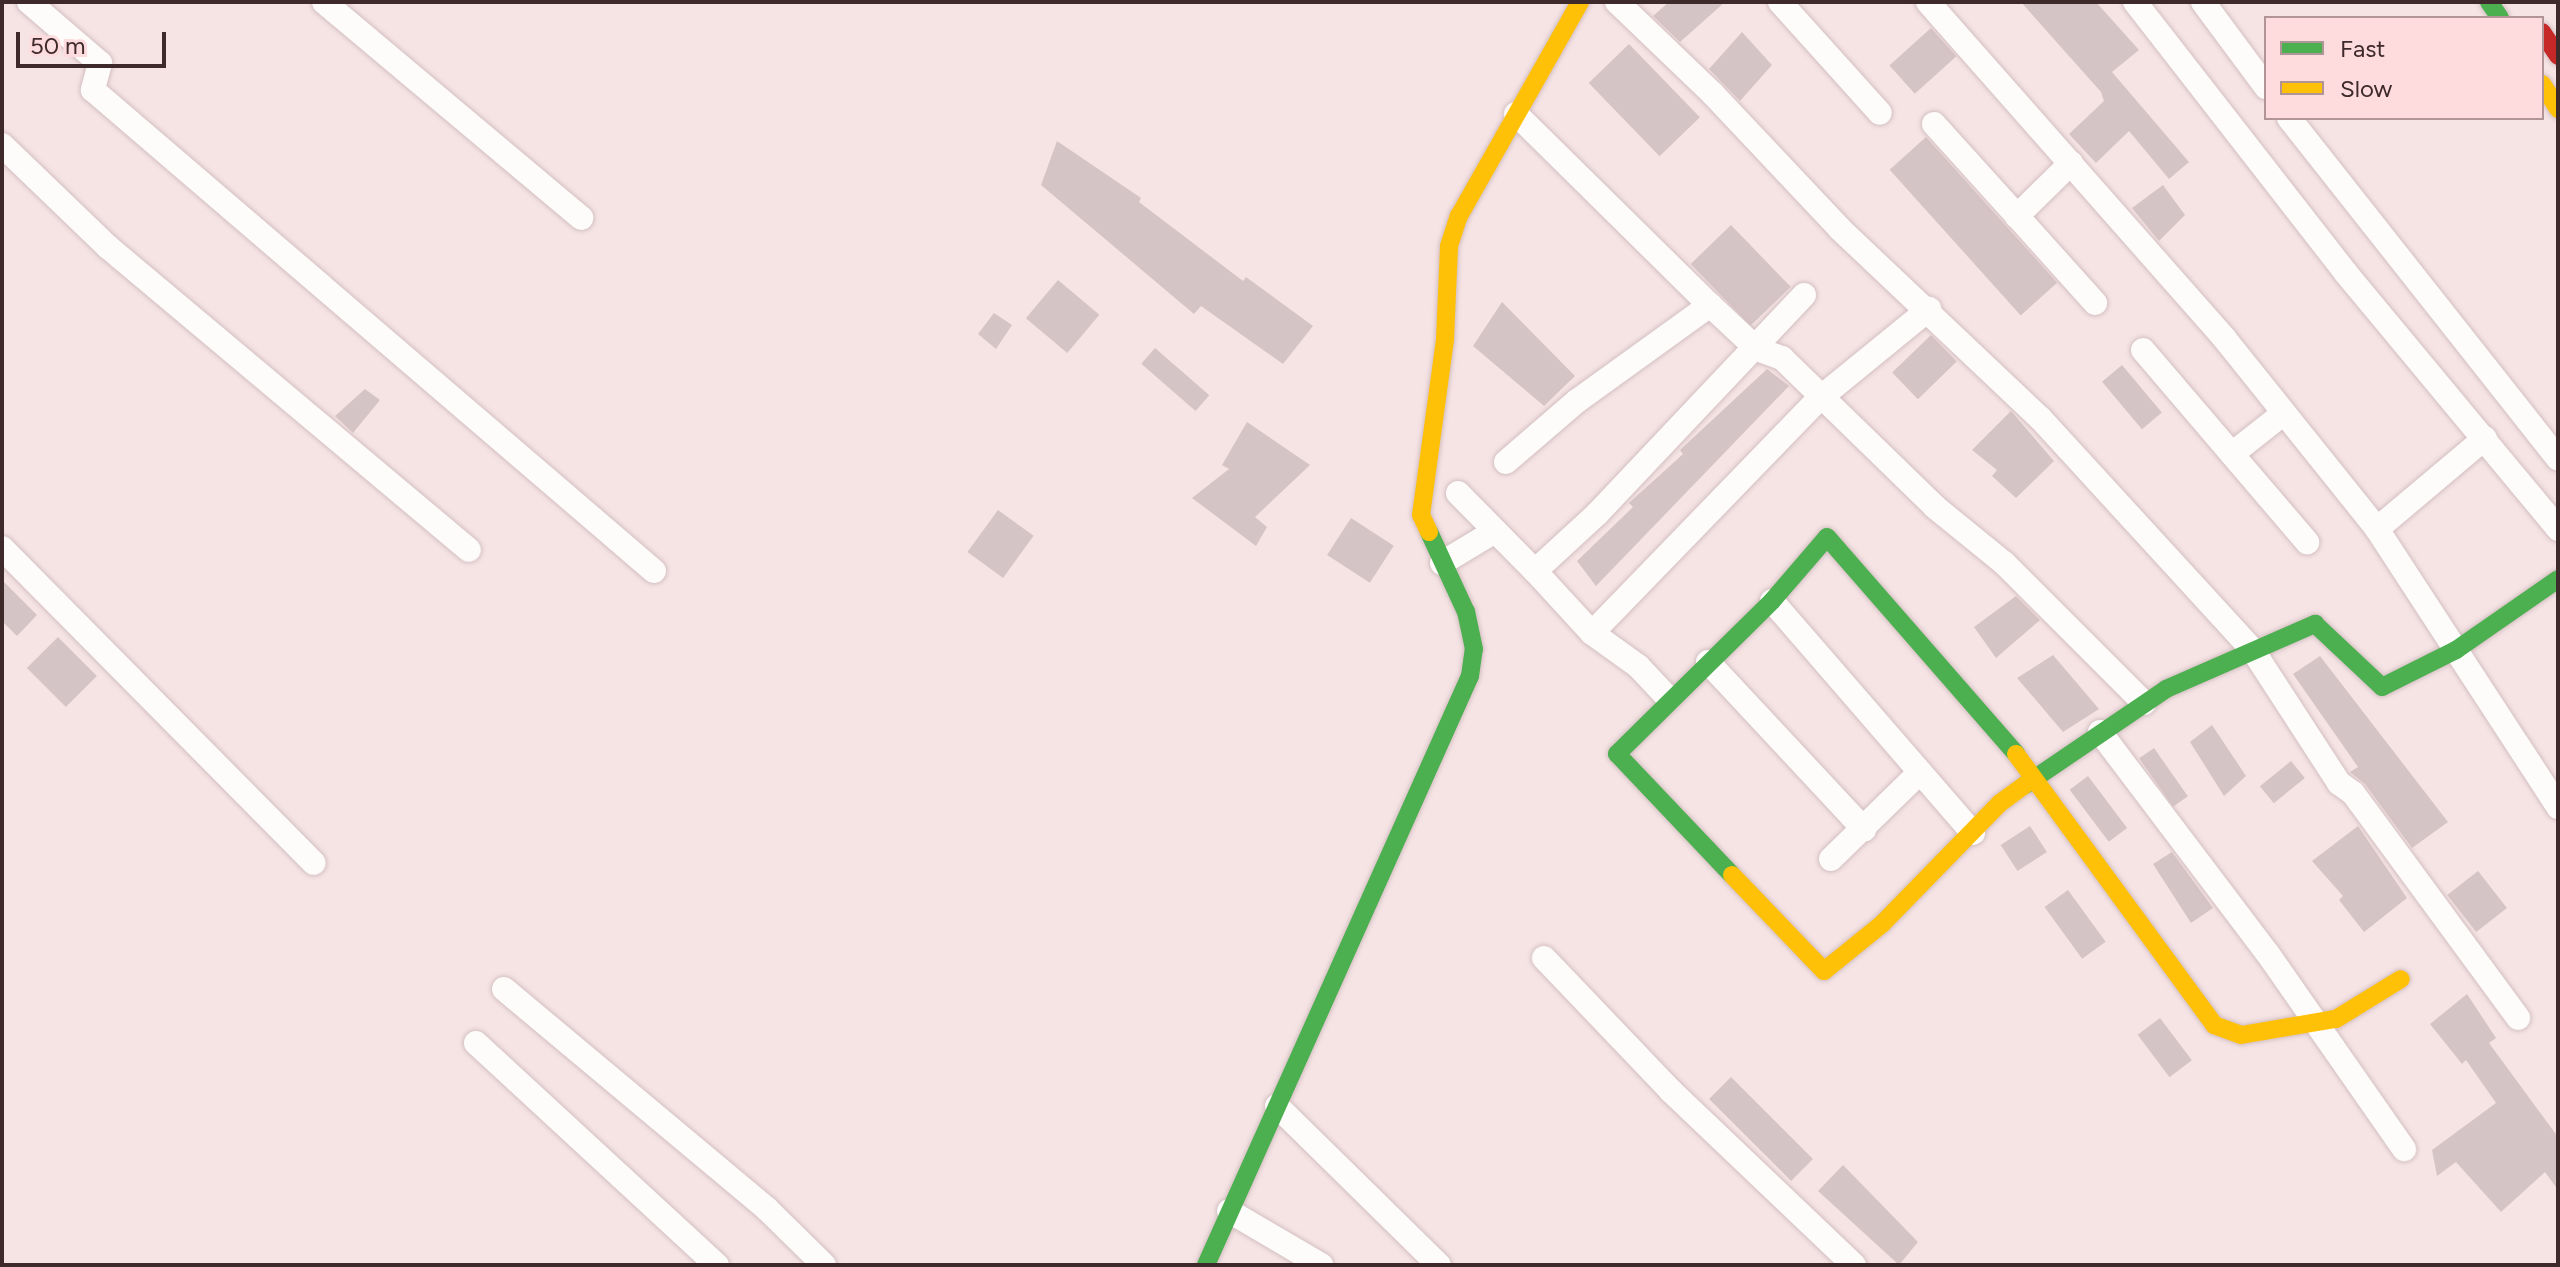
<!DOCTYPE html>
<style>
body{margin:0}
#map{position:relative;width:2560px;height:1267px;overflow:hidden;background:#f6e4e5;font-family:Figtree,sans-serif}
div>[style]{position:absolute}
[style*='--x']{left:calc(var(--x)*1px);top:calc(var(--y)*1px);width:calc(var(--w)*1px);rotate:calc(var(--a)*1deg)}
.building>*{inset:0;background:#d5c4c5;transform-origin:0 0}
.roads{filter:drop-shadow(0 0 2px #d3bfc1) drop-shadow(0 0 2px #d3bfc1)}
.street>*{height:24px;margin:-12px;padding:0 12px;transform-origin:12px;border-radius:12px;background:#fefbfb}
.fast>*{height:18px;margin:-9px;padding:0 9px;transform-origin:9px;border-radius:9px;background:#4caf50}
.slow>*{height:18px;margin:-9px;padding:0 9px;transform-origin:9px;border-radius:9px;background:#ffc107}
.jam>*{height:18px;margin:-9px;padding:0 9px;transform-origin:9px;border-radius:9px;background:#c62828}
span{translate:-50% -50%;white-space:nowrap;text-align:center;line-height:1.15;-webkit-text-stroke:6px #fedcde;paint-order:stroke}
.frame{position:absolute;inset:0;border:4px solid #3e2a2b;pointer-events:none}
.legend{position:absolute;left:2264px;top:16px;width:280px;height:104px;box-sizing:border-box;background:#fedcde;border:2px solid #b19596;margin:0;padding:10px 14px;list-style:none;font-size:24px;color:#3e2a2b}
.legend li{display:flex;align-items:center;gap:16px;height:40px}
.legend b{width:40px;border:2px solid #b19596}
.scale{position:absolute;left:16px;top:32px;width:150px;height:36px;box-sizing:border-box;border:4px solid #3e2a2b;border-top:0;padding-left:10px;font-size:24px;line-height:28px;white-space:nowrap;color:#3e2a2b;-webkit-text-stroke:6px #fedcde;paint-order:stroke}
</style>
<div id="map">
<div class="building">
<i style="clip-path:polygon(1669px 2px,1725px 2px,1680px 42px,1653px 16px)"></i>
<i style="clip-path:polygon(2021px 2px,2096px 2px,2139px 50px,2112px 72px,2189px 162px,2169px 179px,2129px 131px,2096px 163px,2069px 134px,2104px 101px,2101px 92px)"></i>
<i style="left:1931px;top:28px;width:38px;height:56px;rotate:48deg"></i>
<i style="clip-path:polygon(1742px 32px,1772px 65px,1740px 101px,1709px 69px)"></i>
<i style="left:1629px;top:44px;width:102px;height:56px;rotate:46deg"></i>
<i style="left:1926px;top:137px;width:196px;height:49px;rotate:48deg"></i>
<i style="clip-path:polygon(1057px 141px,1141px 198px,1139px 202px,1243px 281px,1246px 277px,1313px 326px,1283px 364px,1201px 306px,1194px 314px,1041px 185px)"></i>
<i style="clip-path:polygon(2163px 185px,2185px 215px,2159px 241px,2132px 208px)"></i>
<i style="left:1731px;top:225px;width:86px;height:56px;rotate:46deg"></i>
<i style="left:1058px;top:280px;width:54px;height:50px;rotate:40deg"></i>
<i style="clip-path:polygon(1502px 302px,1575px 376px,1544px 406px,1473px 346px)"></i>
<i style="clip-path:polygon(994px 313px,1012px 325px,996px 349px,978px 334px)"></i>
<i style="left:1931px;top:335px;width:37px;height:54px;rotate:46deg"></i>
<i style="left:1155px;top:348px;width:72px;height:21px;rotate:41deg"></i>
<i style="left:2122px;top:365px;width:62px;height:26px;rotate:50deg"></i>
<i style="clip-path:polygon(1767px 369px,1789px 386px,1596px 586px,1577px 561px,1633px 507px,1629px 503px,1683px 454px,1680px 450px)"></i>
<i style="clip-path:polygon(365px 389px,380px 400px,353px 433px,335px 416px)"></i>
<i style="clip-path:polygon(2011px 411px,2054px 461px,2016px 498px,1992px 476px,1997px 470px,1972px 450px)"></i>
<i style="clip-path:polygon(1247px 422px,1310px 465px,1255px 517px,1267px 527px,1256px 546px,1192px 498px,1229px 469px,1222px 465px)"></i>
<i style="left:998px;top:510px;width:44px;height:52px;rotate:36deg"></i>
<i style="left:1351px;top:518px;width:51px;height:44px;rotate:33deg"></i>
<i style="clip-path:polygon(2px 580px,37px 615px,17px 636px,2px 621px)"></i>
<i style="clip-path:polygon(2016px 596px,2040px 620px,1996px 658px,1974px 627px)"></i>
<i style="left:58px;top:637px;width:55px;height:44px;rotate:45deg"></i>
<i style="clip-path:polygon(2053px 655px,2099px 709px,2063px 732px,2017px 678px)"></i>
<i style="clip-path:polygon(2320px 656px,2448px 822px,2412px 848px,2365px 784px,2350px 772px,2358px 767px,2293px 674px)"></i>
<i style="clip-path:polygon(2212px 725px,2246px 776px,2224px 796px,2190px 742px)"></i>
<i style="left:2154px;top:748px;width:59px;height:18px;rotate:55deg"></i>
<i style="left:2291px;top:761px;width:22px;height:40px;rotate:51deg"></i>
<i style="left:2088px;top:776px;width:65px;height:23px;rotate:53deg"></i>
<i style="left:2030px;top:826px;width:31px;height:35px;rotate:57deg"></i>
<i style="clip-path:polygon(2358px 826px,2407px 898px,2364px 932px,2339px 900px,2343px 896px,2312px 861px)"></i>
<i style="clip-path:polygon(2172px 852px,2213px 908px,2191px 923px,2153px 864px)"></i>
<i style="left:2478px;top:871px;width:47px;height:39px;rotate:52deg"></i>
<i style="left:2068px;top:890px;width:64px;height:29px;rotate:54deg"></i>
<i style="clip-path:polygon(2467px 994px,2496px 1038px,2489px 1043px,2558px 1137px,2558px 1190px,2545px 1172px,2501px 1212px,2456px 1162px,2437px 1176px,2432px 1150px,2496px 1103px,2466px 1060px,2462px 1064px,2430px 1024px)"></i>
<i style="left:2160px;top:1018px;width:53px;height:28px;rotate:53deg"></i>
<i style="left:1731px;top:1077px;width:116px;height:31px;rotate:45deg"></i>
<i style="clip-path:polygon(1843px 1165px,1918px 1242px,1899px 1265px,1818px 1191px)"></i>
</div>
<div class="roads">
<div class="street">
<i style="--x:29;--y:2;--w:94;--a:40.7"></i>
<i style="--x:100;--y:63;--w:28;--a:105"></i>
<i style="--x:93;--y:90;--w:739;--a:40.61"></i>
<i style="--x:324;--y:2;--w:336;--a:40"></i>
<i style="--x:1617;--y:2;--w:132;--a:43.8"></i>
<i style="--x:1712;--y:93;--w:187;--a:46.7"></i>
<i style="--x:1840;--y:229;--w:275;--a:43.4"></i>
<i style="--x:2040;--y:418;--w:314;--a:47.5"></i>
<i style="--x:2252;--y:649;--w:160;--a:57"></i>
<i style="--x:2339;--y:783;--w:17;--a:36"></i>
<i style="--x:2353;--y:793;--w:279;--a:53.7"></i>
<i style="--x:1780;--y:2;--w:149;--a:48"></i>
<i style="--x:1928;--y:2;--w:449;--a:48.6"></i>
<i style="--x:2225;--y:339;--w:243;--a:51.3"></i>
<i style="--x:2377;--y:529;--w:332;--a:56.9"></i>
<i style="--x:2135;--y:2;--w:342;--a:52.1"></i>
<i style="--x:2345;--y:272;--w:334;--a:50.3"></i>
<i style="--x:2203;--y:2;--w:106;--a:53.5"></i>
<i style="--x:1516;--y:114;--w:272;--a:44.6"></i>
<i style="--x:1710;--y:305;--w:64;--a:43.1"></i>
<i style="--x:1757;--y:349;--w:27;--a:20"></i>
<i style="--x:1782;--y:358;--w:214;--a:44.2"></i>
<i style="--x:1935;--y:507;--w:89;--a:39.1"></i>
<i style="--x:2004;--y:563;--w:198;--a:45"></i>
<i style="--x:2289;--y:118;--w:434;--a:51.7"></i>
<i style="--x:1934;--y:124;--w:124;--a:47.9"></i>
<i style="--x:2;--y:145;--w:147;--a:43.9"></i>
<i style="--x:108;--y:247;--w:471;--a:40"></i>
<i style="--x:2071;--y:163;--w:76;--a:135.5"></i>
<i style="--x:2017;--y:216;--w:117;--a:48.1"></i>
<i style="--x:1804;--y:295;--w:301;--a:133.4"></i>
<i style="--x:1597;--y:514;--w:84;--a:137.4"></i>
<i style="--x:1535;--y:571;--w:84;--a:47.4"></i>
<i style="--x:1592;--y:633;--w:327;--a:-45.9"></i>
<i style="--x:1820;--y:398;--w:141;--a:-39.2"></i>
<i style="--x:2143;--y:350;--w:253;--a:49.5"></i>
<i style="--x:2232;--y:454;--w:66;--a:-38.3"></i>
<i style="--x:1506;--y:462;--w:94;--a:-40.7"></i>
<i style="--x:1577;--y:401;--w:164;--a:-35.8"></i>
<i style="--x:1458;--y:493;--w:110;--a:45.4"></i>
<i style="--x:2377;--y:529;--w:141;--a:-40.1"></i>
<i style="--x:2;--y:548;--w:443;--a:45.3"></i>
<i style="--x:1442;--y:563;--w:62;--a:-31.1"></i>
<i style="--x:1772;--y:601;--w:307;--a:49.1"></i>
<i style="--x:1592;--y:633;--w:57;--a:35.7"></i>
<i style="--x:1638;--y:666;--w:45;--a:46.8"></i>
<i style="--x:1708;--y:662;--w:229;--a:47"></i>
<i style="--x:2100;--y:732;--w:278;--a:52.9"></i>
<i style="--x:2268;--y:954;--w:238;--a:55.1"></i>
<i style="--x:1831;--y:859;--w:124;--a:-44.3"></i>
<i style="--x:1544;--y:958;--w:184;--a:46.3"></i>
<i style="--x:1671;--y:1091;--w:253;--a:43.6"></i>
<i style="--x:504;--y:989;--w:343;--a:39.9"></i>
<i style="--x:767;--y:1209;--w:80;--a:44.5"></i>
<i style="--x:476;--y:1043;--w:328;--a:42.7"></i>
<i style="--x:1277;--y:1106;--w:227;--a:44.5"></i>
<i style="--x:1229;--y:1211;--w:107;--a:30.4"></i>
</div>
<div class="fast">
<i style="--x:2489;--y:2;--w:19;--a:55"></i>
<i style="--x:2025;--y:785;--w:171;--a:-34.2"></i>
<i style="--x:2166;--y:689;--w:163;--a:-23.6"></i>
<i style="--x:2315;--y:624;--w:92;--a:43.2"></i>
<i style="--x:2382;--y:687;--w:83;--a:-26.6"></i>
<i style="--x:2456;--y:650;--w:124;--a:-34.8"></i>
<i style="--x:1732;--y:875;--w:167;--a:-133.5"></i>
<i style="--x:1617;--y:754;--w:218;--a:-44.6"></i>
<i style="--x:1772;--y:601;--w:84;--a:-49.3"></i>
<i style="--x:1827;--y:537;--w:288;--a:48.9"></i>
<i style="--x:1206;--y:1265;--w:645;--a:-65.86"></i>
<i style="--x:1470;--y:676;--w:27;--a:-82"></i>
<i style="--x:1474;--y:649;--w:38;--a:-102"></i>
<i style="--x:1466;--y:612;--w:88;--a:-114.8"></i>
</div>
<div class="slow">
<i style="--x:2542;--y:84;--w:30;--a:57"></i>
<i style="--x:1429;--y:532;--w:19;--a:-115"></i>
<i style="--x:1421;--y:515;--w:178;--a:-82.2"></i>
<i style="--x:1445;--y:339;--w:93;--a:-87.5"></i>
<i style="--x:1449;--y:246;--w:32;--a:-72"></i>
<i style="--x:1459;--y:216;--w:246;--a:-60.5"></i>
<i style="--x:2016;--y:754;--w:336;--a:53.8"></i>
<i style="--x:2214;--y:1025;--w:29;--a:20"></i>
<i style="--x:2241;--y:1035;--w:96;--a:-9.6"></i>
<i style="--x:2336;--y:1019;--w:76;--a:-31.6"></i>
<i style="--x:1732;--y:875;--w:133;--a:46.2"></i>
<i style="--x:1824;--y:971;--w:75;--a:-39"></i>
<i style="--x:1882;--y:924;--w:169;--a:-45.7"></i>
<i style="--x:2000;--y:803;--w:31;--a:-36"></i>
</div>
<div class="jam">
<i style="--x:2542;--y:32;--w:29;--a:56"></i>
</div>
</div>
<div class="frame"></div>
<ul class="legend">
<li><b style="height:10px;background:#4caf50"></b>Fast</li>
<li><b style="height:10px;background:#ffc107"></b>Slow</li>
</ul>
<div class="scale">50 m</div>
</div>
